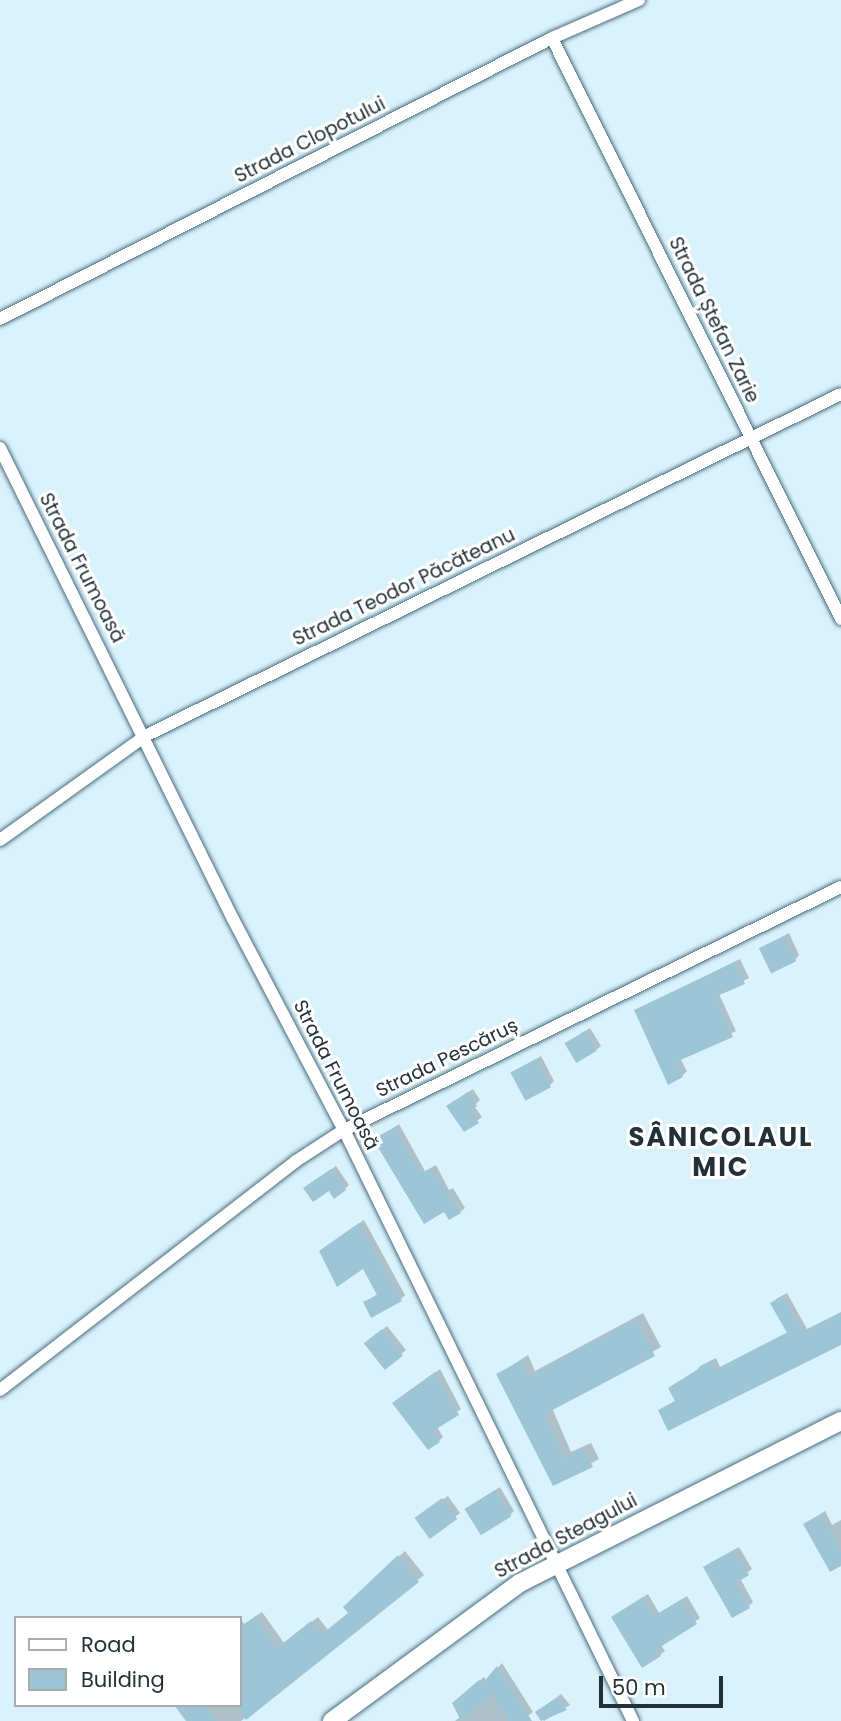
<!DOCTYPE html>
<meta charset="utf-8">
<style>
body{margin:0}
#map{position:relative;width:841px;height:1721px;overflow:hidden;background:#daf2fc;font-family:Poppins,sans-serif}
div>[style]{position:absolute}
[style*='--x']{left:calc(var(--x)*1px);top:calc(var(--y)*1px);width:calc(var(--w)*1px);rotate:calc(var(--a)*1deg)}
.shadow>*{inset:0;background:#0003}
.building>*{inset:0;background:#9ec5d6;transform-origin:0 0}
.roads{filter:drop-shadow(0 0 2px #496d7c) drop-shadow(0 0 2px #496d7c)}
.street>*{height:12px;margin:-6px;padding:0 6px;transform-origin:6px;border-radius:6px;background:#fff}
.secondary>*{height:18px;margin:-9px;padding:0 9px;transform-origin:9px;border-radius:9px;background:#fff}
span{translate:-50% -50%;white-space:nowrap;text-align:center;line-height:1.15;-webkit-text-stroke:6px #fff;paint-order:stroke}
.street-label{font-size:19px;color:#223138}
.district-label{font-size:26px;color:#223138;font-weight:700;letter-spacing:2px}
.legend{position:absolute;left:14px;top:1616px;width:228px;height:91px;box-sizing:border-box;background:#fff;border:2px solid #a7adaf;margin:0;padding:9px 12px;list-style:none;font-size:21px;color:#223138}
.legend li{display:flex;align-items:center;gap:14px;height:35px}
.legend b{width:35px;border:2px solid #a7adaf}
.scale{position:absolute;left:599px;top:1676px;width:124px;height:32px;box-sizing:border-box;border:4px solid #223138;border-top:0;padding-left:9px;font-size:21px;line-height:24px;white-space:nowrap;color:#223138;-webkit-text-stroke:5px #fff;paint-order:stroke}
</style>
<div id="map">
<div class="shadow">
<i style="clip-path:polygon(789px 933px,799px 955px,795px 960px,760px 948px)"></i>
<i style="clip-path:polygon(740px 959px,749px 978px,719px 994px,736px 1031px,680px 1058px,687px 1071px,682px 1076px,636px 1010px)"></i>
<i style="clip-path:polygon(590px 1028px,601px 1046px,596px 1050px,566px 1043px)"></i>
<i style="clip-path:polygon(541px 1056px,554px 1081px,550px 1085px,513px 1073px)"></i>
<i style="clip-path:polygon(473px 1089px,480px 1100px,474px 1106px,482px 1117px,477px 1121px,453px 1102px)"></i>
<i style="clip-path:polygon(399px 1124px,425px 1171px,436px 1165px,449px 1190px,453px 1188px,465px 1208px,460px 1212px,375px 1140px)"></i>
<i style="clip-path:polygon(336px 1166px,349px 1185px,345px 1189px,310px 1184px)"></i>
<i style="clip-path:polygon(364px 1220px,405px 1295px,401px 1299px,365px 1303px,379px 1293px,363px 1266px,325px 1247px)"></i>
<i style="clip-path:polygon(787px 1293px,807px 1329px,841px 1312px,841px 1343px,660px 1411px,676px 1400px,700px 1366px,716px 1358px,720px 1367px,788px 1332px,776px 1299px)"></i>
<i style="clip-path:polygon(643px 1313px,661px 1347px,552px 1408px,571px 1452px,591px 1443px,599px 1459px,554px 1484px,498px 1374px,528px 1355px,535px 1371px)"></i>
<i style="clip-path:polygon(387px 1326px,406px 1350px,386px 1367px,371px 1339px)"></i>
<i style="clip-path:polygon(440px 1369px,461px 1409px,437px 1427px,443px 1437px,439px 1441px,398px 1399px)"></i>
<i style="clip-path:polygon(500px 1487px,514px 1511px,510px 1515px,466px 1509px)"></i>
<i style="clip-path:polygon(448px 1496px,460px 1513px,429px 1537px,418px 1517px)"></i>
<i style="clip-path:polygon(825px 1511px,832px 1525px,841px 1520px,841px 1564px,805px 1524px)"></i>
<i style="clip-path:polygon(739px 1547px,752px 1569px,740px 1578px,753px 1602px,749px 1606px,710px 1563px)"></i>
<i style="clip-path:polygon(405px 1551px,424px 1575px,241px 1721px,188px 1721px,176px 1705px,240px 1705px,240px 1618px,244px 1624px,262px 1612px,284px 1643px,318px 1617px,328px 1630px,350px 1613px,345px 1607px)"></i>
<i style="clip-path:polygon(648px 1594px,659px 1613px,687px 1596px,700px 1618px,661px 1645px,665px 1651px,660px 1655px,613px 1617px)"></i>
<i style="clip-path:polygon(502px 1663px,533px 1712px,521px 1721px,455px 1721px,460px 1717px,458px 1699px,484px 1677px,487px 1681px)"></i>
<i style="clip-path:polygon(561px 1694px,570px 1705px,544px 1721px,538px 1712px)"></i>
</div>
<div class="building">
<i style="left:784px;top:936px;width:28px;height:28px;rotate:64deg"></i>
<i style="clip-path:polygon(735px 962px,745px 984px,715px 997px,733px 1037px,676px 1062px,683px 1077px,668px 1085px,634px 1010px)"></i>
<i style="left:585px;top:1031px;width:23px;height:24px;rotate:59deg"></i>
<i style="left:536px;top:1059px;width:32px;height:29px;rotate:62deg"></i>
<i style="clip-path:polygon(468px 1092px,477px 1106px,470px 1111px,479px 1123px,464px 1132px,446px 1106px)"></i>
<i style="clip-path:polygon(395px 1127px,420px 1174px,431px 1168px,461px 1213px,449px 1220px,444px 1212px,424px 1224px,373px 1139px)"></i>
<i style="clip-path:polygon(331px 1169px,346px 1190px,334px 1199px,329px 1191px,313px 1202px,303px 1188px)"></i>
<i style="clip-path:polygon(359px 1223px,402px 1301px,371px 1318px,363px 1302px,377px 1295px,363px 1269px,337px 1287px,319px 1251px)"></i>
<i style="clip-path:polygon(782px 1296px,803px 1332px,841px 1313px,841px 1345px,668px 1431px,658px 1410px,675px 1401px,668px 1388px,711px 1361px,715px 1370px,787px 1333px,770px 1303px)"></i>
<i style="clip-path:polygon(636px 1319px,655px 1356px,545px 1414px,564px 1458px,583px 1449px,593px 1467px,553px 1486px,496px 1374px,521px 1361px,528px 1377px)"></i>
<i style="left:382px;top:1329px;width:34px;height:23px;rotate:52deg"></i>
<i style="clip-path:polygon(435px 1372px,459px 1415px,433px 1431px,440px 1442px,428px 1450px,392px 1403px)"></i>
<i style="left:495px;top:1490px;width:31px;height:36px;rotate:58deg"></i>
<i style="left:442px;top:1498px;width:26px;height:34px;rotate:54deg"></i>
<i style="clip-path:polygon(821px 1514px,841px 1551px,841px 1566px,830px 1572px,803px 1524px)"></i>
<i style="clip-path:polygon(734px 1550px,749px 1575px,736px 1583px,750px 1608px,732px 1618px,703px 1567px)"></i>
<i style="clip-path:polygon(398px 1555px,419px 1582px,246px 1720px,240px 1711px,240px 1627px,256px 1616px,277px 1648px,311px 1621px,322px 1634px,348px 1613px,343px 1607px)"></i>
<i style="clip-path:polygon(643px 1597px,654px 1616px,682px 1599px,697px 1624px,657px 1649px,661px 1656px,642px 1668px,611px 1617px)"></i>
<i style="clip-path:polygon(497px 1666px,532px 1721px,508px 1721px,492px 1695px,461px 1721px,452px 1703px,479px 1680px,482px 1684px)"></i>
<i style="clip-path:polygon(556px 1698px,567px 1710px,541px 1721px,535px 1712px)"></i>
<i style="clip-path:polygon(174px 1705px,205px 1705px,217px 1721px,186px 1721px)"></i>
</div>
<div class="roads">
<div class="street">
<i style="--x:552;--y:38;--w:649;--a:63.55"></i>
<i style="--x:0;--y:319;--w:619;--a:-26.98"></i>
<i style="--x:552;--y:38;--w:95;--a:-23.6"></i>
<i style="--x:0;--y:448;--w:525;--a:63.68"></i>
<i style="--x:233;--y:919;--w:238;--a:62.3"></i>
<i style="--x:344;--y:1130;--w:658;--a:63.94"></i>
<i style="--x:0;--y:840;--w:178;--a:-35.6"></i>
<i style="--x:145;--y:736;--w:775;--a:-26.17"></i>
<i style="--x:0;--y:1390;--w:374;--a:-37.7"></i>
<i style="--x:296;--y:1161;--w:57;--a:-32.9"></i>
<i style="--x:344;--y:1130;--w:553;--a:-26.06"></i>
</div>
<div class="secondary">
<i style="--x:332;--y:1721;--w:233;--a:-36.3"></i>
<i style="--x:520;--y:1583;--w:360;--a:-26.8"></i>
</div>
</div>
<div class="street-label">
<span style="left:310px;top:140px;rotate:-27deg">Strada Clopotului</span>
<span style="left:714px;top:320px;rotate:64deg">Strada Ștefan Zarie</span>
<span style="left:82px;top:568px;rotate:63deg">Strada Frumoasă</span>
<span style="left:404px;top:587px;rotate:-26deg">Strada Teodor Păcăteanu</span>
<span style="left:447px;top:1058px;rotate:-26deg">Strada Pescăruș</span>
<span style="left:336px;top:1075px;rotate:63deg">Strada Frumoasă</span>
<span style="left:566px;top:1536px;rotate:-28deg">Strada Steagului</span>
</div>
<div class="district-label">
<span style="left:721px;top:1153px">SÂNICOLAUL<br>MIC</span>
</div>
<ul class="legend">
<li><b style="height:9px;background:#fff"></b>Road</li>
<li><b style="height:19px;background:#9ec5d6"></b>Building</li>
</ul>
<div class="scale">50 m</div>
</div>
